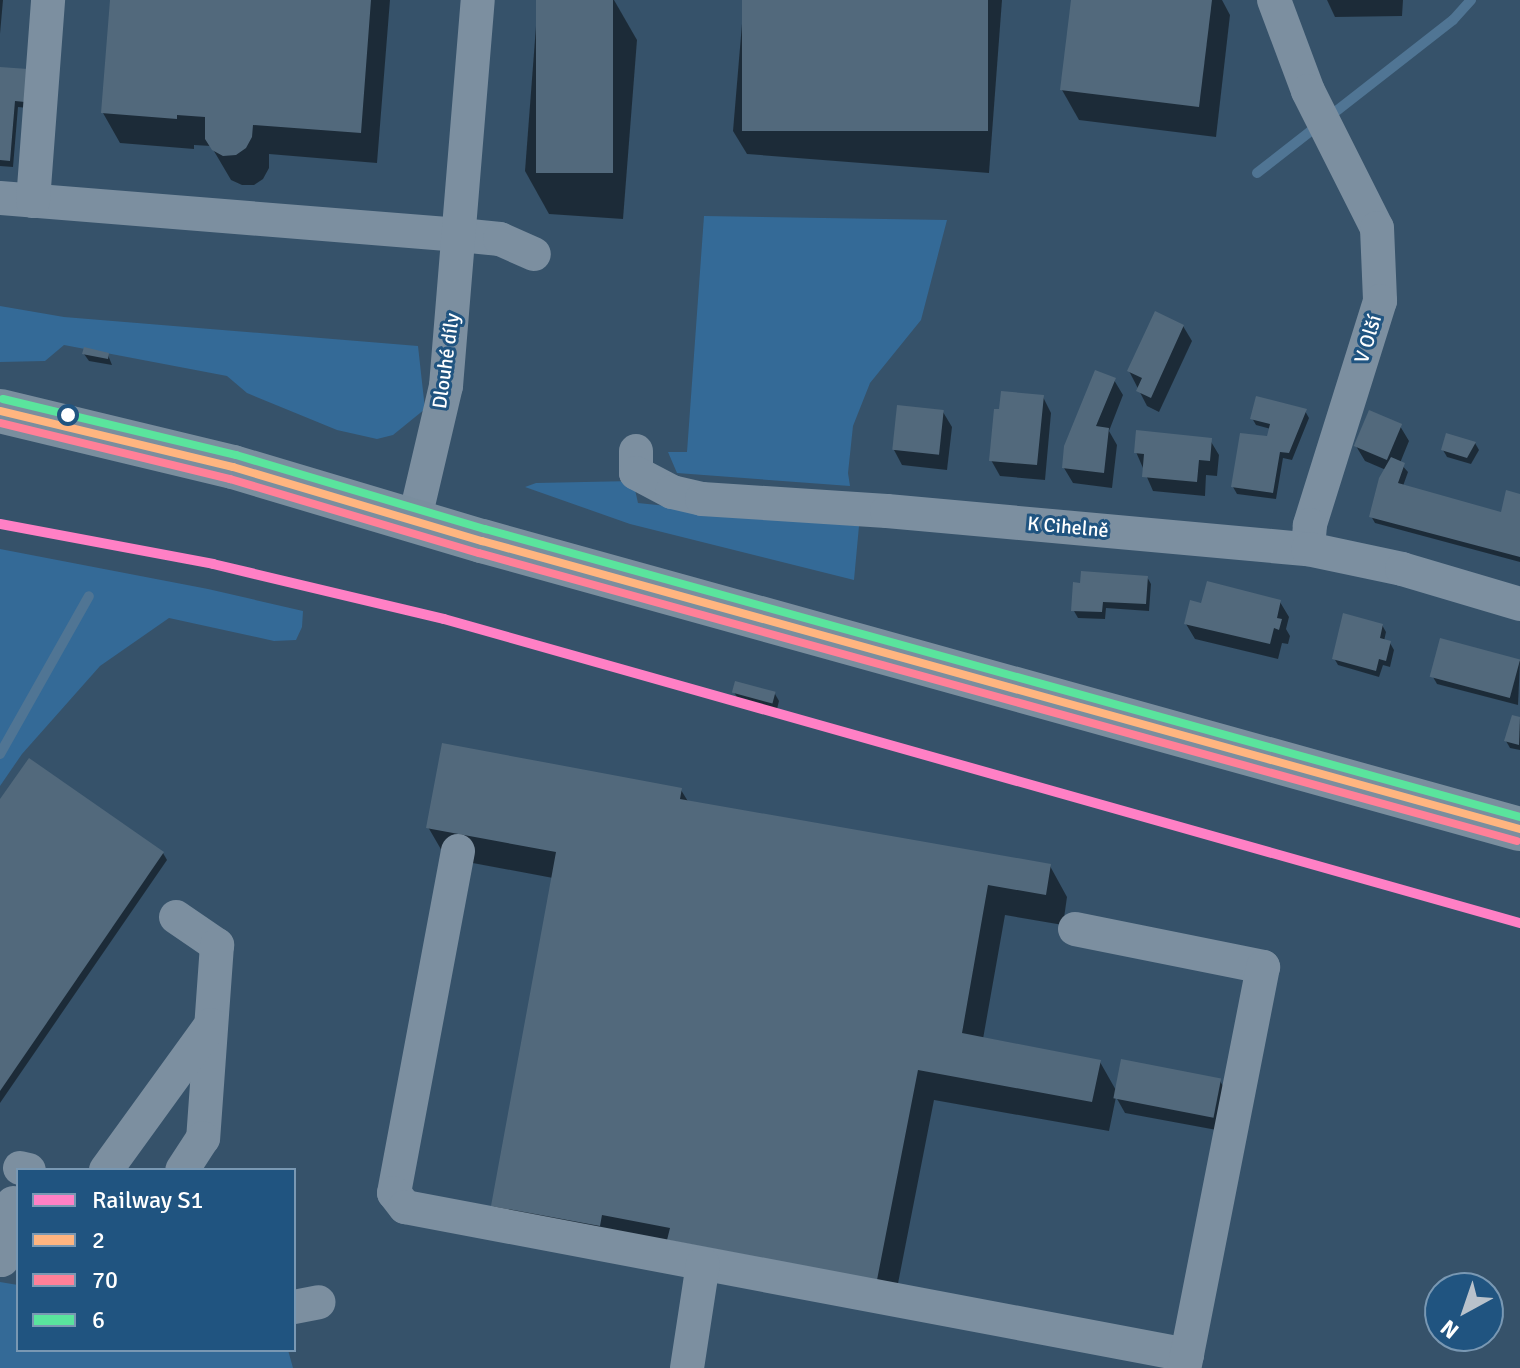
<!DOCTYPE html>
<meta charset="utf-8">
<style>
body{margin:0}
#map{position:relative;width:1520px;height:1368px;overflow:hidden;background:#36526a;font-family:Signika,sans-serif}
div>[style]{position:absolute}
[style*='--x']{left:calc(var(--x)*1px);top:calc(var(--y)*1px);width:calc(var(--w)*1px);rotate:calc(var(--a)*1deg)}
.green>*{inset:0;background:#346a97}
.shadow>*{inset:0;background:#0007}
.stream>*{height:10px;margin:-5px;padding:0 5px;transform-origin:5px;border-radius:5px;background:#507594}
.building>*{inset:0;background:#52697c;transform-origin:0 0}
.minor>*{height:34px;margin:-17px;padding:0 17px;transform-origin:17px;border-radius:17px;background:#7c8fa0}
.major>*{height:44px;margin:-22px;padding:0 22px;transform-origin:22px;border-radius:22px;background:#7a8e9e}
.bus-1>*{height:8px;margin:-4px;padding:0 4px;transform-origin:4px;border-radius:4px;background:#ffb580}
.bus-2>*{height:8px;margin:-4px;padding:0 4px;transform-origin:4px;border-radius:4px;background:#ff8098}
.bus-3>*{height:8px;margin:-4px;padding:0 4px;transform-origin:4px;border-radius:4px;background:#5ae49d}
.rail-1>*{height:10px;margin:-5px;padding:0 5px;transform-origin:5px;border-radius:5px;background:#ff80c5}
.dots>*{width:22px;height:22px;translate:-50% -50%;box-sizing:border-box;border:4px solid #205480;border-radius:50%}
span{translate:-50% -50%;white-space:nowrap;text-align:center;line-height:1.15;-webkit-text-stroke:6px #205480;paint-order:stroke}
.street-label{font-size:20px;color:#fff}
.legend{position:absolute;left:16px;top:1168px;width:280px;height:184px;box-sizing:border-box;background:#205480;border:2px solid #7998b3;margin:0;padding:10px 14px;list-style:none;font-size:24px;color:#fff}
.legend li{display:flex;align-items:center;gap:16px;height:40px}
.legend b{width:40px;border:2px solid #7998b3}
.north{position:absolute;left:1424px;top:1272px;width:80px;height:80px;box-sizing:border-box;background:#205480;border:2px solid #7998b3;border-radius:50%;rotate:220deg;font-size:22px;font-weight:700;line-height:32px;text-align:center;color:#fff}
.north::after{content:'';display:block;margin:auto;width:28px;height:36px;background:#b9c2cb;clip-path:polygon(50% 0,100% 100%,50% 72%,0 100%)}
</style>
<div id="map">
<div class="green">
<i style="clip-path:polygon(704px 216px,947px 220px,921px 320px,870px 383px,853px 426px,848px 473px,850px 486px,677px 473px,668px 452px,687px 452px)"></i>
<i style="clip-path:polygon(0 306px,64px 317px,418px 346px,425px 409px,393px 435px,377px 439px,337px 430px,247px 393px,227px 376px,64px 345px,45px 361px,0 362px)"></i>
<i style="clip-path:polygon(633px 481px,638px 503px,859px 526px,854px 580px,630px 524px,525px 487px,536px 483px)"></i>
<i style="clip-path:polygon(0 549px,208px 589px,303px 611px,302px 627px,296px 640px,274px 641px,169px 618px,100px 666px,22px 754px,0 786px)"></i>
<i style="clip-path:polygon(0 1282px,18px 1285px,18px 1350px,288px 1350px,293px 1368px,0 1368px)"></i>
</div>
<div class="shadow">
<i style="clip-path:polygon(0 0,3px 0,0 34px)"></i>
<i style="clip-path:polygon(112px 0,390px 0,377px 163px,269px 154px,269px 168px,263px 179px,254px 185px,242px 185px,231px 180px,211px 146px,194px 145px,194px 149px,120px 143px,103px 113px)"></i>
<i style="clip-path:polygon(538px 0,614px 0,637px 40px,623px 219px,549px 214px,525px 171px)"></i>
<i style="clip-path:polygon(744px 0,1002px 0,989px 173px,747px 154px,733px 131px)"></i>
<i style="clip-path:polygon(1073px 0,1222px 0,1230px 15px,1216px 137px,1079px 120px,1062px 90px)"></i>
<i style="clip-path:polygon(1327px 0,1403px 0,1402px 16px,1335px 17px)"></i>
<i style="clip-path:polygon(0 69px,29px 108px,18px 107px,13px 167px,0 166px)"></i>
<i style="clip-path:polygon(1183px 326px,1192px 341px,1159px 412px,1147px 406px,1129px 371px)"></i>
<i style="clip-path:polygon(84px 354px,108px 355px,112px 365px,89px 361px)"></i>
<i style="clip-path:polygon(1114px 380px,1123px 395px,1109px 431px,1117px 445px,1112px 488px,1073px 483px,1064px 468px)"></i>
<i style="clip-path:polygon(1043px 397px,1051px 413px,1045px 480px,1000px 476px,991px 460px)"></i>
<i style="clip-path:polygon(1305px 411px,1309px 418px,1292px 460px,1283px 458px,1276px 499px,1237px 494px,1233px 487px,1269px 438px,1271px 429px,1256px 425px,1252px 418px)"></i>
<i style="clip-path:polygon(943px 412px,952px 427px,947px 470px,902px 465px,894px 450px)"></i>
<i style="clip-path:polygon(1400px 426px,1409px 441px,1400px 463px,1408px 472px,1403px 486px,1503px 514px,1520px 496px,1520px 562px,1375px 523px,1371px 516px,1386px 470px,1365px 461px,1356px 446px)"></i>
<i style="clip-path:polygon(1210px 440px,1219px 455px,1217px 476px,1206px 475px,1205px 496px,1153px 491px,1136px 452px)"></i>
<i style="clip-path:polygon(1475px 443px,1479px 450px,1471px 464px,1447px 457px,1443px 450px)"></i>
<i style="clip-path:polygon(1147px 577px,1151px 584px,1149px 611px,1106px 608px,1105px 619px,1078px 618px,1074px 611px)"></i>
<i style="clip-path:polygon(1280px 602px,1289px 617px,1286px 629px,1290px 636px,1288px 644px,1282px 643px,1278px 659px,1195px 639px,1186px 624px,1203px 605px)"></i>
<i style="clip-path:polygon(1382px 625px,1386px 632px,1384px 641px,1390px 643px,1394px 650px,1390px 667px,1383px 665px,1379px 677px,1338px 665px,1334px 658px)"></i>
<i style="clip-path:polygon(1442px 641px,1520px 661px,1518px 705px,1437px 684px,1433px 677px)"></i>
<i style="clip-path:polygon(734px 692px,775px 694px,779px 701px,777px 709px,738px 699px)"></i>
<i style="clip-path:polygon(1513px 717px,1520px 719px,1520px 750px,1510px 748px,1506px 741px)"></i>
<i style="clip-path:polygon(681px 790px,689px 803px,1050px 866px,1067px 897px,1063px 925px,1005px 915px,983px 1039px,1100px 1062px,1117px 1092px,1220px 1081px,1229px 1096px,1222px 1131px,1125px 1113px,1116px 1097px,1109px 1131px,934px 1100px,893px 1309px,510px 1236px,493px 1205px,553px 878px,446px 858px,428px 827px)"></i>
<i style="clip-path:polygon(0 803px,163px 853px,167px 860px,0 1103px)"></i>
</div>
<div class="stream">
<i style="--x:1257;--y:173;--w:249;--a:-38"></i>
<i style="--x:1453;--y:20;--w:27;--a:-48"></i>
<i style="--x:0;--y:754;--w:181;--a:-60.6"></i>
</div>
<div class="building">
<i style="clip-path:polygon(110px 0,371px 0,361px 133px,253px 125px,252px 137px,246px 148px,236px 155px,223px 156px,212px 150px,205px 139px,205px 117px,177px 115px,177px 119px,101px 113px)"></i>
<i style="left:536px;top:0;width:77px;height:173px"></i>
<i style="left:742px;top:0;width:246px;height:131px"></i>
<i style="clip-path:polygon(1071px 0,1212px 0,1199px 107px,1060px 90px)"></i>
<i style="clip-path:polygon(0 67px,28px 69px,25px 102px,15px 101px,10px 161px,0 160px)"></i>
<i style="clip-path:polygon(1155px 311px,1184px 325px,1151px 398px,1136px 391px,1142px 378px,1127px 371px)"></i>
<i style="clip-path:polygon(84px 347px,109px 353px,108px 359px,82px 354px)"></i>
<i style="clip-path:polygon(1095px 370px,1116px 378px,1096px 426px,1109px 428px,1104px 473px,1062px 468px,1064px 446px)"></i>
<i style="clip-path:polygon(1001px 391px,1044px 395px,1037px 465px,989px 461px,994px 409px,999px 409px)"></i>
<i style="clip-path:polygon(1256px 396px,1307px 409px,1289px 453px,1280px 452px,1273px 493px,1231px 487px,1240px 433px,1267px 436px,1270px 424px,1250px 419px)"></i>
<i style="left:897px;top:405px;width:47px;height:45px;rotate:6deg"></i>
<i style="left:1369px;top:410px;width:36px;height:39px;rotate:23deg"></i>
<i style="clip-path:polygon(1136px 430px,1212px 438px,1210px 461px,1199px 460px,1197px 482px,1142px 477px,1144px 454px,1134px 453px)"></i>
<i style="clip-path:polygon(1446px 433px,1476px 442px,1467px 458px,1441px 450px)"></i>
<i style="clip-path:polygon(1391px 457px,1405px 463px,1398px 483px,1501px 512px,1506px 490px,1520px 494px,1520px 557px,1369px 517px,1379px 478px)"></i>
<i style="clip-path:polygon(1081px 571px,1148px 576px,1146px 604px,1103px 602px,1102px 612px,1071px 611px,1073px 582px,1080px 583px)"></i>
<i style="clip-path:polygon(1207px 581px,1281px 600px,1277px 618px,1282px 619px,1279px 630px,1274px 628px,1270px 644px,1184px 624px,1190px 600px,1201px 603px)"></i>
<i style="clip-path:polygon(1343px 613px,1383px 624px,1380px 638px,1391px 641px,1386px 661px,1379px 659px,1376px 671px,1332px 659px)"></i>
<i style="left:1440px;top:638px;width:83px;height:40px;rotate:15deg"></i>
<i style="left:735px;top:681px;width:42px;height:12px;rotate:15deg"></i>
<i style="clip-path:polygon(1512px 715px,1520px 717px,1519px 745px,1504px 741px)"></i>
<i style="clip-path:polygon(442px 743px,682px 788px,680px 799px,1051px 864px,1046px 895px,988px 885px,962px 1033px,1101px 1060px,1092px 1102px,918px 1070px,877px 1280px,667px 1240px,670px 1228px,602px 1215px,600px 1226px,491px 1206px,556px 852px,426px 828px)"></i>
<i style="clip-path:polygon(29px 758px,164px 852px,0 1091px,0 799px)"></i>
<i style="left:1121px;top:1059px;width:102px;height:40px;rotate:11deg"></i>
</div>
<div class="minor">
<i style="--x:1274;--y:0;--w:97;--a:69.5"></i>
<i style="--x:1308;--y:91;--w:153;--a:63.3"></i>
<i style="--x:1377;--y:228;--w:73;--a:87.6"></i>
<i style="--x:1380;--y:301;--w:235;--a:107.4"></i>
<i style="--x:1310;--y:525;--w:24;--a:95"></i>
<i style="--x:0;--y:198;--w:461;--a:4.6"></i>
<i style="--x:460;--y:235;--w:40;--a:5.7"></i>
<i style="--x:500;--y:239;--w:37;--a:24"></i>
<i style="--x:33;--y:201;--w:202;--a:-85.7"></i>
<i style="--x:636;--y:451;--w:22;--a:90"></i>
<i style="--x:636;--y:473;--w:41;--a:27.8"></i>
<i style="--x:672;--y:492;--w:31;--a:13"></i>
<i style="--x:702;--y:499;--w:185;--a:3.7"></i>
<i style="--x:887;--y:511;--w:423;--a:5.2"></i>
<i style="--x:1308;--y:549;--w:96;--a:12"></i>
<i style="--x:1402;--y:569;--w:123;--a:16.5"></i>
<i style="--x:415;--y:518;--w:136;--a:-76.8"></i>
<i style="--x:446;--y:386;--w:387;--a:-85.3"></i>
<i style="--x:458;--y:851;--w:348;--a:100.6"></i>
<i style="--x:394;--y:1193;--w:18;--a:52"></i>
<i style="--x:405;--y:1207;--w:796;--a:10.72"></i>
<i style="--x:176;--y:917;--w:50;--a:34.3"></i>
<i style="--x:217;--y:945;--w:194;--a:94.1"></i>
<i style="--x:203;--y:1138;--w:38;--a:123"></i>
<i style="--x:1075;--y:929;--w:192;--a:11.4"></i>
<i style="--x:1263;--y:967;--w:409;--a:101.1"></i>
<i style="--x:20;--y:1168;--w:9;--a:13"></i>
<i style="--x:106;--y:1170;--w:179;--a:-54.1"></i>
<i style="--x:2;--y:1260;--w:58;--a:-79.1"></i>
<i style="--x:294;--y:1307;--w:25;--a:-11"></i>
<i style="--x:687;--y:1368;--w:105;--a:-81.3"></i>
</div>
<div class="major">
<i style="--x:0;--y:411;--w:240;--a:13.5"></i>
<i style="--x:233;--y:467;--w:260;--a:16.6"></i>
<i style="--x:482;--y:541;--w:1077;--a:15.51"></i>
</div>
<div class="bus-1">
<i style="--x:0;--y:411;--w:240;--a:13.5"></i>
<i style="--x:233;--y:467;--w:260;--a:16.6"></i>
<i style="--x:482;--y:541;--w:1077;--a:15.51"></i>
</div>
<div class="bus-2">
<i style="--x:0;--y:423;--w:237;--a:13.7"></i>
<i style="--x:230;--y:479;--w:260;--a:16.6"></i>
<i style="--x:479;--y:553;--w:1077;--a:15.51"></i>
</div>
<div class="bus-3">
<i style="--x:3;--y:399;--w:240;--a:13.5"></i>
<i style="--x:236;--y:455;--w:260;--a:16.6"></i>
<i style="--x:485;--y:529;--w:1074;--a:15.55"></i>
</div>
<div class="rail-1">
<i style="--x:0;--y:524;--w:217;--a:10.6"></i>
<i style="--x:213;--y:564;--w:237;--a:13.4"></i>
<i style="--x:444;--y:619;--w:1118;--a:15.78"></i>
</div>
<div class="dots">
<i style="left:68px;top:415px;background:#fff"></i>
</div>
<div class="street-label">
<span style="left:1368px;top:339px;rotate:-73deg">V Olší</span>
<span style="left:446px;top:361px;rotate:-82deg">Dlouhé díly</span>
<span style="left:1068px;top:527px;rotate:5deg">K Cihelně</span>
</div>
<ul class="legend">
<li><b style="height:10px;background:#ff80c5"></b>Railway S1</li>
<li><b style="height:10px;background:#ffb580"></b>2</li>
<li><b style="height:10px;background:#ff8098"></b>70</li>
<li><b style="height:10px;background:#5ae49d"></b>6</li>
</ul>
<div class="north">N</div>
</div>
